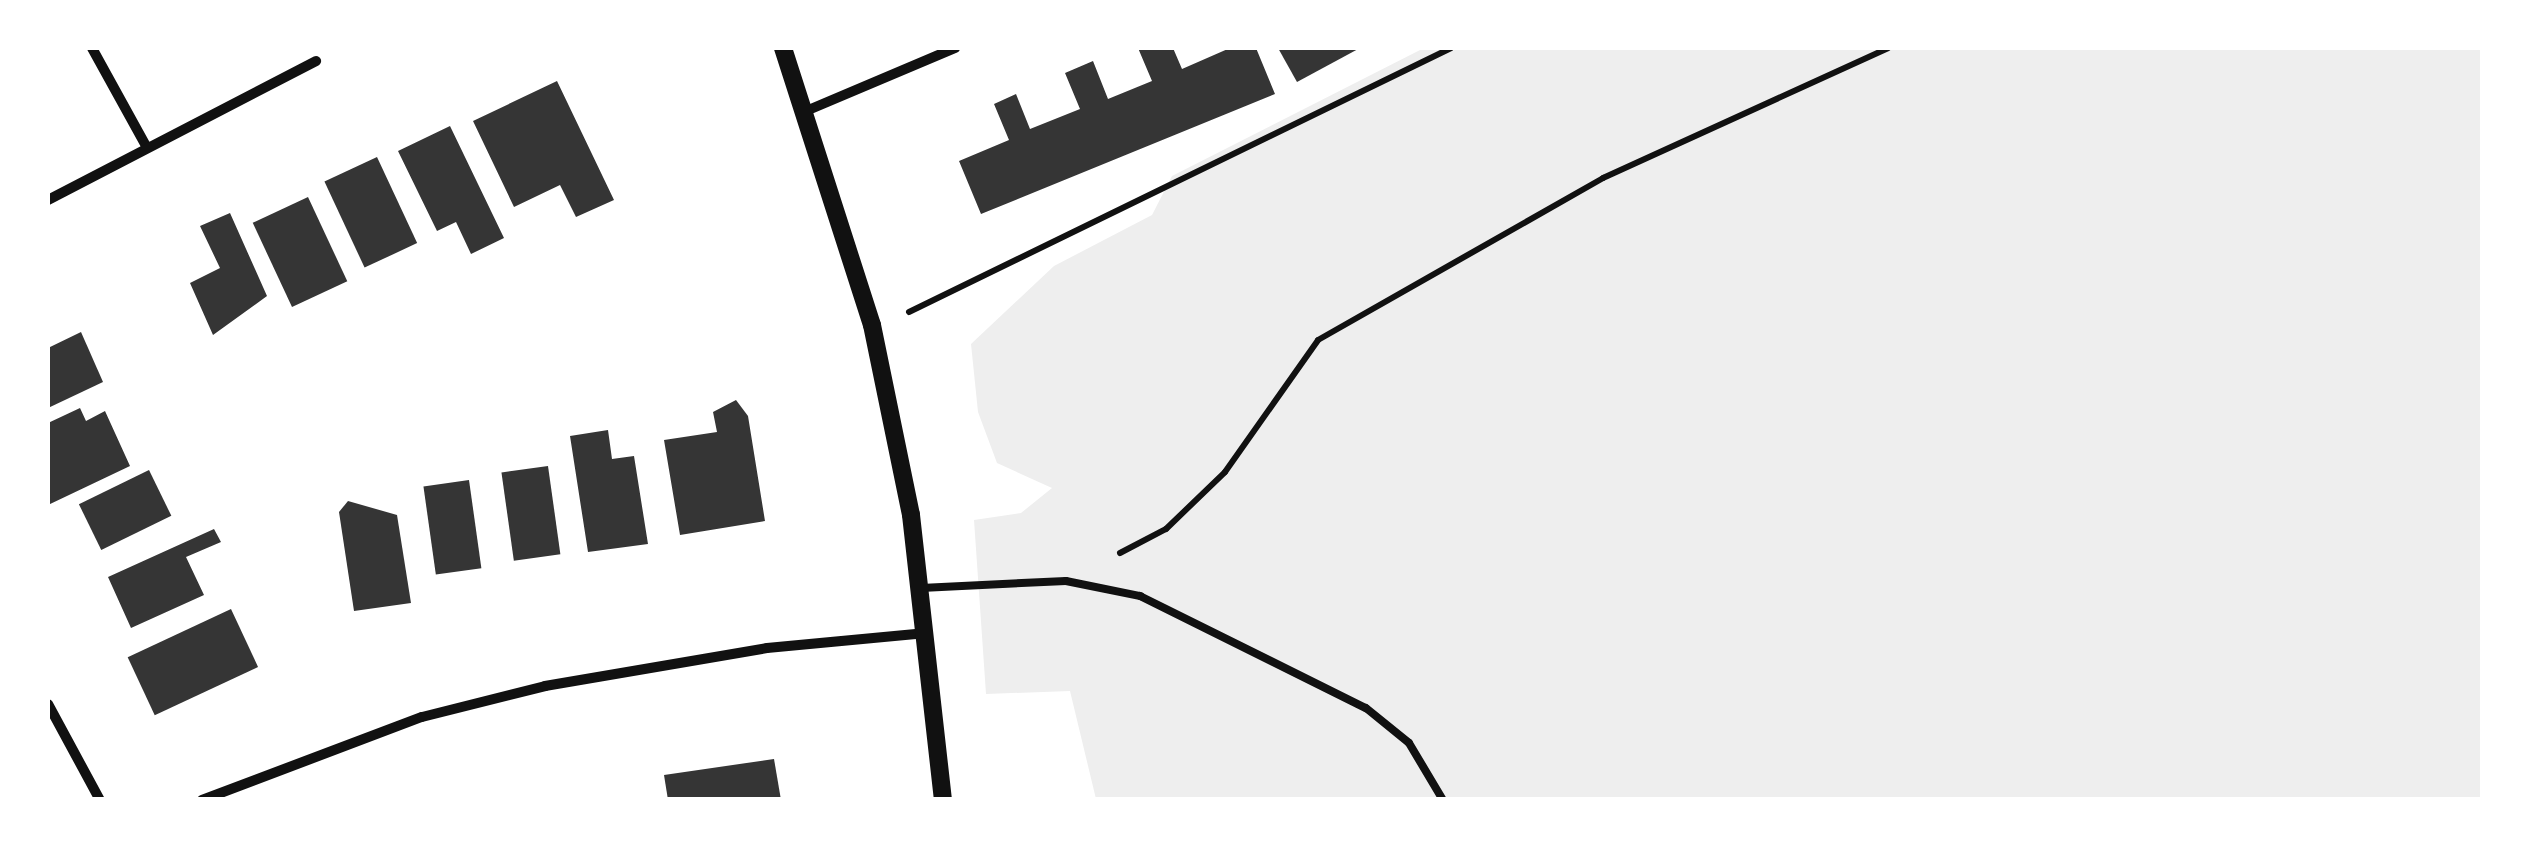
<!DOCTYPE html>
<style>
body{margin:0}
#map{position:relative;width:2530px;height:847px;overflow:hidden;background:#fff;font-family:"Golos Text",sans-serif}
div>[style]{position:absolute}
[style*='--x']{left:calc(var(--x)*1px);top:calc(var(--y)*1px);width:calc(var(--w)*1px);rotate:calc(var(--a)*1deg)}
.green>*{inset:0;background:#eee}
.building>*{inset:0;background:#353535;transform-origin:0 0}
.path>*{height:6px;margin:-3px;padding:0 3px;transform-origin:3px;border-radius:3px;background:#111}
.service>*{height:8px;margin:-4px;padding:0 4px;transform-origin:4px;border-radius:4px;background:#111}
.minor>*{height:10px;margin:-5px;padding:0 5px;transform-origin:5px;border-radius:5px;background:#111}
.tertiary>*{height:18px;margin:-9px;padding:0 9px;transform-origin:9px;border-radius:9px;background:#111}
span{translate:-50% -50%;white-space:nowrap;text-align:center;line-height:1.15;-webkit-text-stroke:10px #fff;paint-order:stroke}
.frame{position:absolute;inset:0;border:50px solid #fff;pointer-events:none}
</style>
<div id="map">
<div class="green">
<i style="clip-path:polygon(1424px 48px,2482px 48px,2482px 799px,1096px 799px,1070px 691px,986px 694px,974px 520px,1021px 513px,1052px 488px,997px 463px,978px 412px,971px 344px,1054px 266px,1152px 215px,1172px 176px)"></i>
</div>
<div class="building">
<i style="clip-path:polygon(1138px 48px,1173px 48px,1182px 69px,1230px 48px,1256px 48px,1275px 94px,981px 214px,959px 161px,1009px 140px,994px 104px,1016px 94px,1030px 129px,1080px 109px,1065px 73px,1093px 61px,1108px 99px,1152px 81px)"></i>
<i style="clip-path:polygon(1278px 48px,1360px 48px,1297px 82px)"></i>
<i style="clip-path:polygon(557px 81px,614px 200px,576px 217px,560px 185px,514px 207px,473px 121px)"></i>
<i style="clip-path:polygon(450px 126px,504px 238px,471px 254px,456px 222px,437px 231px,398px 151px)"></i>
<i style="left:377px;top:157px;width:95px;height:58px;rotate:65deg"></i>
<i style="left:308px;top:197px;width:93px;height:61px;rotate:65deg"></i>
<i style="clip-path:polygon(230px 213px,267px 296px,213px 335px,190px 283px,220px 268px,200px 226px)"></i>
<i style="clip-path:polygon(81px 332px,103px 382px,48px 408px,48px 348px)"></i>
<i style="clip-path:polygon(736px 400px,748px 416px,765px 521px,680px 535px,664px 440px,717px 432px,713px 412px)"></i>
<i style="clip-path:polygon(80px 408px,86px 421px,105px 411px,130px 466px,48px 505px,48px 423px)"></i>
<i style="clip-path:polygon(608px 430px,612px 459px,634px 456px,648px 544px,588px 552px,570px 436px)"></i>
<i style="left:548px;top:466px;width:89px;height:47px;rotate:82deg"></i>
<i style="left:149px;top:470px;width:51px;height:78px;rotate:64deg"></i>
<i style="left:469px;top:480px;width:89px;height:46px;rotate:82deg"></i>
<i style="clip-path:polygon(348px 501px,397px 515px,411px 603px,354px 611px,339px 512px)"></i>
<i style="clip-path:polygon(214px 529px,221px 542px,186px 557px,204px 595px,131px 628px,108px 577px)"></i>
<i style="left:231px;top:609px;width:64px;height:114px;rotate:65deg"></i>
<i style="clip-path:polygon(774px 759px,781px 800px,668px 800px,664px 775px)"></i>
</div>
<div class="path">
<i style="--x:909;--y:312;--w:603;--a:-25.97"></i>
<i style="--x:1120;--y:553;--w:52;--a:-27.6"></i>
<i style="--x:1166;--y:529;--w:82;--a:-44"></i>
<i style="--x:1225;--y:472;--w:161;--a:-54.8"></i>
<i style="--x:1318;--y:340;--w:328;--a:-29.6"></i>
<i style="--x:1603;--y:178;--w:313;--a:-24.5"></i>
</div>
<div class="service">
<i style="--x:921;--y:588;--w:145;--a:-2.8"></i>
<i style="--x:1066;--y:581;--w:76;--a:11.5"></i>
<i style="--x:1140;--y:596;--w:252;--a:26.4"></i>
<i style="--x:1366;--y:708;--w:55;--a:39.1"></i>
<i style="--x:1409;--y:743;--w:66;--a:59.2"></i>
</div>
<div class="minor">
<i style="--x:92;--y:48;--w:112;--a:61.1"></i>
<i style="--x:806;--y:111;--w:162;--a:-22.9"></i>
<i style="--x:48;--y:200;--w:302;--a:-27.4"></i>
<i style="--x:48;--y:704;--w:109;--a:61.6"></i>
<i style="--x:202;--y:800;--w:235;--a:-20.7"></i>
<i style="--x:422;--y:717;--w:127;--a:-14.1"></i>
<i style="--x:545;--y:686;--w:225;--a:-9.7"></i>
<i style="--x:767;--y:648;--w:160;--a:-5.4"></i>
</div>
<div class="tertiary">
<i style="--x:783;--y:48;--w:291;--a:72.2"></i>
<i style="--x:872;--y:325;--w:194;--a:78.4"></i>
<i style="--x:911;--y:515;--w:287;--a:83.6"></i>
</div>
<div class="frame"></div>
</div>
